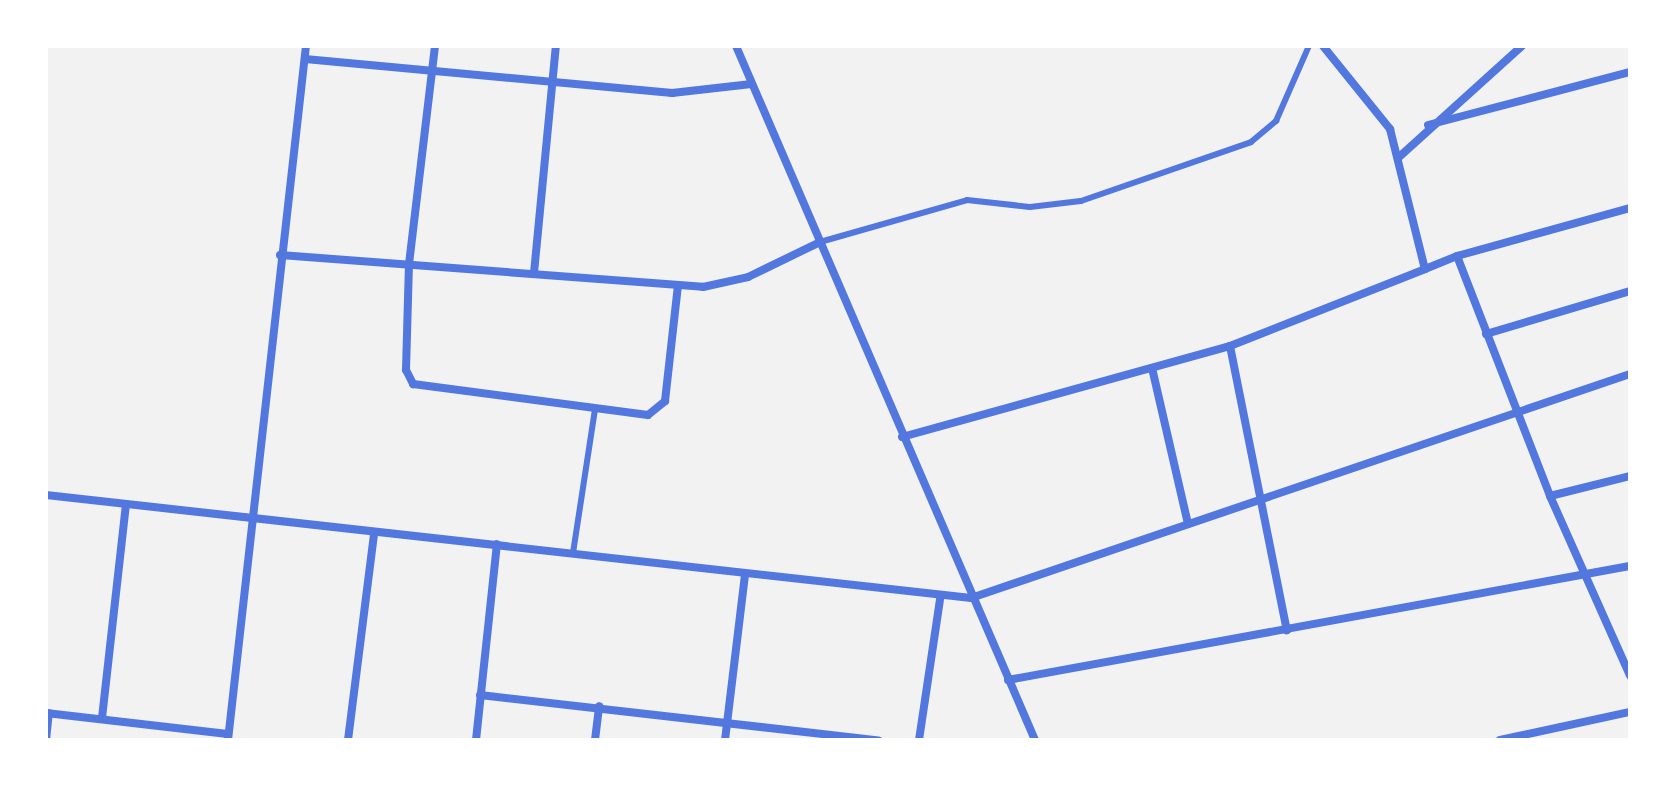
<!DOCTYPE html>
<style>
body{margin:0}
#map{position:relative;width:1676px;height:786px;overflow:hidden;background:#f2f2f2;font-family:Jost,sans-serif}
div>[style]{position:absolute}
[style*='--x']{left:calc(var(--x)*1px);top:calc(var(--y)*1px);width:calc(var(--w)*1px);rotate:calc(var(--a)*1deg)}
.service>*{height:6px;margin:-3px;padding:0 3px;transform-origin:3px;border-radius:3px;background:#5277de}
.minor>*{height:8px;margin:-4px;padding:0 4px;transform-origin:4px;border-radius:4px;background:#5277de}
span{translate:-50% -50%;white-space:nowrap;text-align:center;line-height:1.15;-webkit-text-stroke:7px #fff;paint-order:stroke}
.frame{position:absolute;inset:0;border:48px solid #fff;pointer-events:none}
</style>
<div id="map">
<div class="service">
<i style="--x:820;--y:242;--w:153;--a:-15.9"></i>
<i style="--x:967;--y:200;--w:63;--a:6.3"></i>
<i style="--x:1030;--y:207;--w:51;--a:-6.7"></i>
<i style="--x:1081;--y:201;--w:180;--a:-19.1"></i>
<i style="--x:1251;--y:142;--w:33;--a:-40"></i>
<i style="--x:1276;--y:121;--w:82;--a:-66.3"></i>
<i style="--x:573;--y:553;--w:146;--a:-81.3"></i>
</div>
<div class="minor">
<i style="--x:435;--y:46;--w:219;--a:96.8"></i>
<i style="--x:409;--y:263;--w:107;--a:91.6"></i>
<i style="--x:406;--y:370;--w:16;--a:63"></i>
<i style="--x:413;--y:384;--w:237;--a:7.5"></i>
<i style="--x:648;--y:415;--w:22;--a:-39"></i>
<i style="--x:665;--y:401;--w:116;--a:-83.6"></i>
<i style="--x:736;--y:46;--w:756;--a:66.69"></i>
<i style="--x:1323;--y:46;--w:107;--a:51.1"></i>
<i style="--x:1390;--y:129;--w:144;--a:76"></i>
<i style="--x:1425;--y:269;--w:35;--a:-22"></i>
<i style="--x:1457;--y:256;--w:257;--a:68.8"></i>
<i style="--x:1550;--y:496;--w:197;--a:66"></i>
<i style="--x:305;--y:59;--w:369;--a:5.3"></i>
<i style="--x:672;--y:93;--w:80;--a:-6.5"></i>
<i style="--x:1428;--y:125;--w:209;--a:-14.7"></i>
<i style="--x:1398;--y:158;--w:167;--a:-42.1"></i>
<i style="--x:280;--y:255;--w:424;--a:4.3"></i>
<i style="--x:703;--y:287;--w:46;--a:-12.5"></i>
<i style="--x:748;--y:277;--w:80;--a:-25.9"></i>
<i style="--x:1457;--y:256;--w:180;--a:-15.5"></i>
<i style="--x:534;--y:273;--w:228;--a:-84.5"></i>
<i style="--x:1486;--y:334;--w:150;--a:-16.6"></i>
<i style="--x:1230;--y:346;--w:290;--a:78.7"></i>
<i style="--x:1152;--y:368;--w:160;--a:77"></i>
<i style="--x:902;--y:437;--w:340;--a:-15.5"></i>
<i style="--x:1230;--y:346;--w:210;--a:-21.5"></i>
<i style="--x:46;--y:495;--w:931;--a:6.35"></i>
<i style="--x:971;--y:598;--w:696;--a:-18.77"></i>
<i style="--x:1550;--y:496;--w:82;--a:-14"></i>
<i style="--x:1008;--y:680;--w:632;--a:-10.39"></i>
<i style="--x:480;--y:695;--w:401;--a:6.5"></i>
<i style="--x:46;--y:713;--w:183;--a:6.6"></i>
<i style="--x:102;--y:718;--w:214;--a:-83.6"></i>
<i style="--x:46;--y:740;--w:27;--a:-84"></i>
<i style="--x:228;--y:740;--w:698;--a:-83.59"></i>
<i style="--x:348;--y:740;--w:209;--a:-82.8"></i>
<i style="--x:476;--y:740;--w:197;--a:-83.9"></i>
<i style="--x:595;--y:740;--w:34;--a:-83"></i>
<i style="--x:725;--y:740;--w:167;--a:-83.1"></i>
<i style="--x:919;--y:740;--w:143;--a:-81.5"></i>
<i style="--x:1500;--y:740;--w:133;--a:-12.2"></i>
</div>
<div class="frame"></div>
</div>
